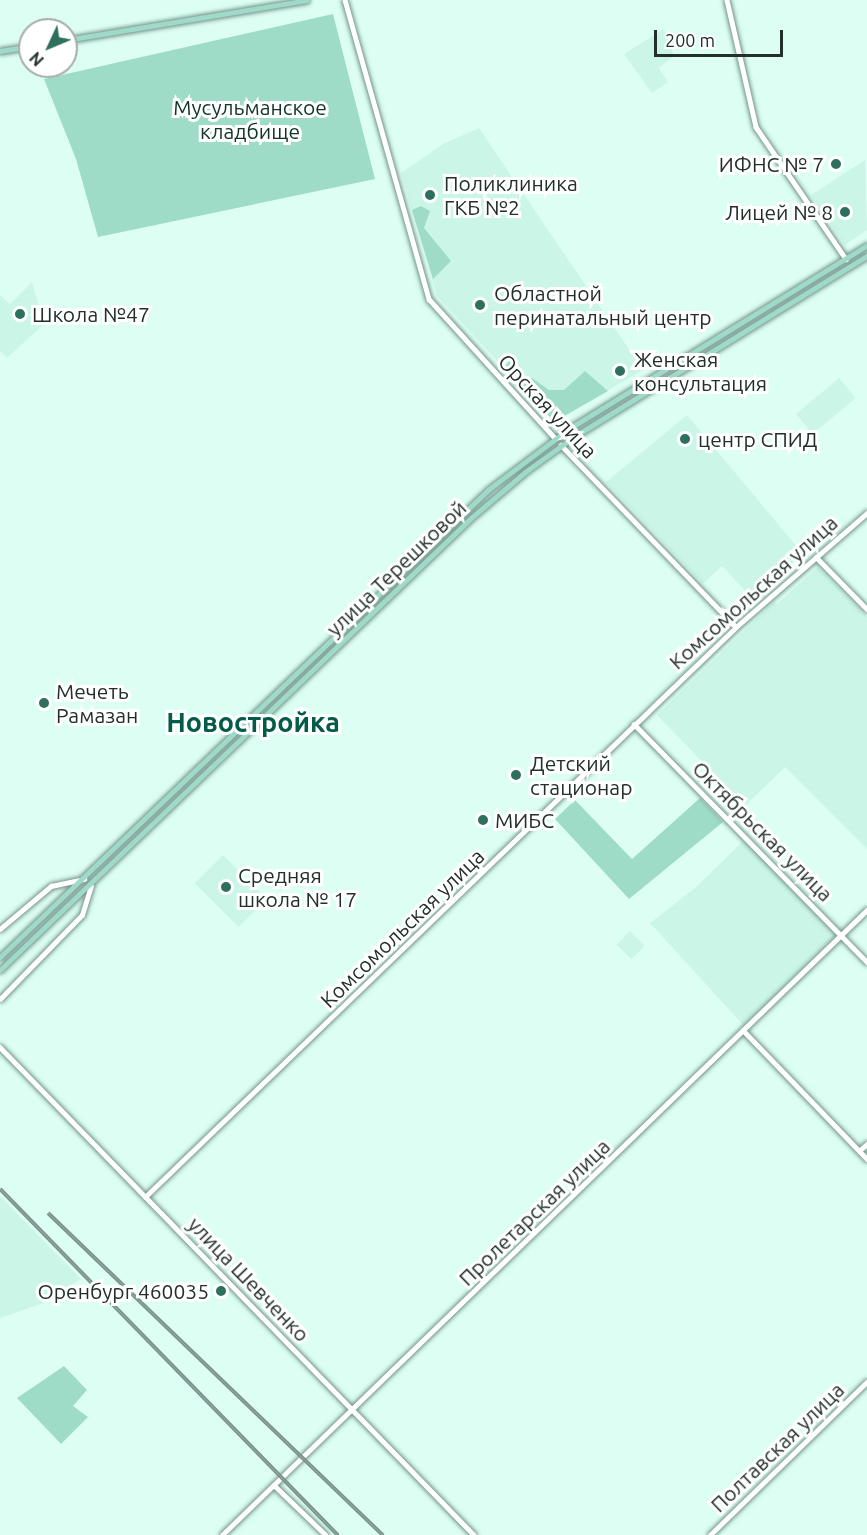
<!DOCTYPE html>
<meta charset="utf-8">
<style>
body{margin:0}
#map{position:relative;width:867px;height:1535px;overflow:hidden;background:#ddfff3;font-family:Ubuntu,sans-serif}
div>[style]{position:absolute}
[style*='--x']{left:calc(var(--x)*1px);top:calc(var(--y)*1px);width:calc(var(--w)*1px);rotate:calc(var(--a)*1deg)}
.built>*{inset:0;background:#cbf6e7;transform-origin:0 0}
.green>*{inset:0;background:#9edcc8}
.roads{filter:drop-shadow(0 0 2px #75948a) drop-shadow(0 0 2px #75948a)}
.tertiary>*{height:4.5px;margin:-2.25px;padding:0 2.25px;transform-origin:2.25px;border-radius:2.25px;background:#fff}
.secondary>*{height:4.5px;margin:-2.25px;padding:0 2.25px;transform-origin:2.25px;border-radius:2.25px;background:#fff}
.primary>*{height:5px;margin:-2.5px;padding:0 2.5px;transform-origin:2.5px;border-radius:2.5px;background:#9fdac9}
.rail>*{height:4px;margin-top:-2px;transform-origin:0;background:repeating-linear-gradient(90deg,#fff 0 4.5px,#7c948c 0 9px);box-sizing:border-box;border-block:2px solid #7c948c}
.dots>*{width:16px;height:16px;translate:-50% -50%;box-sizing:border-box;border:3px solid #fff;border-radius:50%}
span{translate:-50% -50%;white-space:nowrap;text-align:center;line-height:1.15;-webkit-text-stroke:6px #fff;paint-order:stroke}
.park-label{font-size:21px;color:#12332a}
.poi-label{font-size:21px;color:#222f2b}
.right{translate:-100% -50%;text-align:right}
.left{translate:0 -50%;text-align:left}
.street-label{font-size:21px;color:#222f2b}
.district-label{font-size:27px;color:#035b49;font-weight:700}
.north{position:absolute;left:18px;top:18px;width:60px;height:60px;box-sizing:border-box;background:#fff;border:2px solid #a7acaa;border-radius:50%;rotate:226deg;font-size:16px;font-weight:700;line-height:24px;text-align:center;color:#222f2b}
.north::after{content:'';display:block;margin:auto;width:21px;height:27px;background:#2e6f5d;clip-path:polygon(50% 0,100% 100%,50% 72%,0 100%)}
.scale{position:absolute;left:654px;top:30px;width:129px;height:27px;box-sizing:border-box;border:3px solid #222f2b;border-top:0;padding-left:8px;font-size:18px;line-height:21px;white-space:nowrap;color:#222f2b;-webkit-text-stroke:4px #fff;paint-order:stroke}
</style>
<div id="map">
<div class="built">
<i style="clip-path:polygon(664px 29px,674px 56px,659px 68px,668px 82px,652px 93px,624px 54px)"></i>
<i style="clip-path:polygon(479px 128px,643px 370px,554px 422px,437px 296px,401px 173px,443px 144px)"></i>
<i style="clip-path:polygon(865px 160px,867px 230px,845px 245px,811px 195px)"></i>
<i style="clip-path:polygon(32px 282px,44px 324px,7px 358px,0 351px,0 295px,10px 304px)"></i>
<i style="left:839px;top:378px;width:26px;height:56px;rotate:50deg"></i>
<i style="clip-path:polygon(687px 415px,803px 554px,752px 598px,722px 566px,703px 584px,606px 482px)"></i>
<i style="clip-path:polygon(818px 567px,867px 616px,867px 849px,785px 767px,745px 806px,657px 715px,774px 602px,777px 604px)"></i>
<i style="clip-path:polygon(744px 840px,836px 935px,744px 1026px,650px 923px,696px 887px)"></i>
<i style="left:223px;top:855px;width:62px;height:40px;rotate:45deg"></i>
<i style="left:630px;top:931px;width:21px;height:19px;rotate:45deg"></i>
<i style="clip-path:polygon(0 1196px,81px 1279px,41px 1304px,0 1318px)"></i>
</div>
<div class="green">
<i style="clip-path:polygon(333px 14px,375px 179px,98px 237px,76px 159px,44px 79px)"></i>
<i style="clip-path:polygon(421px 206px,430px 211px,424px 228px,451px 261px,433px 279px,412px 210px)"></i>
<i style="clip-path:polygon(512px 359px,527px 381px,532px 378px,549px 390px,564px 390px,585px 371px,608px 391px,554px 422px,504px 367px)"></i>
<i style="clip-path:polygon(700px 798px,723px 822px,629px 899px,555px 819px,575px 800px,632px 859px)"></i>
<i style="clip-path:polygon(64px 1366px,87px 1390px,73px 1406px,88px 1417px,61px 1444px,17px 1398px)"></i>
</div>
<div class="roads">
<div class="tertiary">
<i style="--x:816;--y:557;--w:73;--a:45.6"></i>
<i style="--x:634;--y:724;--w:333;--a:45.6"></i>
<i style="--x:743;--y:1030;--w:179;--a:46.1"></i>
<i style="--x:859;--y:1151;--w:11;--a:-41"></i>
<i style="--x:710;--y:1535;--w:219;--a:-44.3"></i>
</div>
<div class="secondary">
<i style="--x:345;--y:0;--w:311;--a:74.3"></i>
<i style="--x:429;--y:299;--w:188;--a:47.8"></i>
<i style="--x:727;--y:0;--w:130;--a:77.1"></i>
<i style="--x:756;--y:127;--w:160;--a:55.7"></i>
<i style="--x:561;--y:445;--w:252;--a:46.1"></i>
<i style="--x:0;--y:929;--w:67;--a:-40.1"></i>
<i style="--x:51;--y:886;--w:34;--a:-12"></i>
<i style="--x:0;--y:999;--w:117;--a:-45.7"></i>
<i style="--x:82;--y:915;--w:30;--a:-73"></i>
<i style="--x:0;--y:1047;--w:680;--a:45.83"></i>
<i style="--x:145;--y:1197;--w:821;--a:-43.96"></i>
<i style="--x:736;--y:627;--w:174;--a:-41"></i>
<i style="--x:274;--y:1485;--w:72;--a:43.9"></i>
<i style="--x:222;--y:1535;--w:898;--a:-44.1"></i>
</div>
<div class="primary">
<i style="--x:66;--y:40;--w:244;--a:-9.4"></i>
<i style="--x:0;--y:51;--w:30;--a:-9"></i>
<i style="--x:0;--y:957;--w:677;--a:-43.74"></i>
<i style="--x:489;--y:489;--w:101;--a:-37"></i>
<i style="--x:570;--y:428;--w:349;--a:-31.6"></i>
<i style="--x:0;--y:970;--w:653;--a:-43.82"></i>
<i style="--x:471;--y:518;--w:71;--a:-40.4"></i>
<i style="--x:525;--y:472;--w:62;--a:-35.8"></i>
<i style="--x:575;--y:436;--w:343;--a:-31.7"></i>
</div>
</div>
<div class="rail">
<i style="--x:0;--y:1189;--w:484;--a:45.7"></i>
<i style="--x:48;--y:1213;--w:465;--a:43.9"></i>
</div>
<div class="dots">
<i style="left:836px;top:164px;background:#2e6f5d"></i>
<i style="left:430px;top:195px;background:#2e6f5d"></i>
<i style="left:845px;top:212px;background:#2e6f5d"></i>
<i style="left:480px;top:305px;background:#2e6f5d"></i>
<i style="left:20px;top:314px;background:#2e6f5d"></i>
<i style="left:620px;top:371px;background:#2e6f5d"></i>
<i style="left:685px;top:439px;background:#2e6f5d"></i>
<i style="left:44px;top:703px;background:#2e6f5d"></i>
<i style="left:516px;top:775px;background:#2e6f5d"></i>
<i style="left:483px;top:820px;background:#2e6f5d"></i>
<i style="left:226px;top:887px;background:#2e6f5d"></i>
<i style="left:221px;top:1291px;background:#2e6f5d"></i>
</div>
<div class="park-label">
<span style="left:250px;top:119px">Мусульманское<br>кладбище</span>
</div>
<div class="poi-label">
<span class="right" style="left:824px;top:164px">ИФНС № 7</span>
<span class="left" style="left:444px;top:195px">Поликлиника<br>ГКБ №2</span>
<span class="right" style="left:833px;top:212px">Лицей № 8</span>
<span class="left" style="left:494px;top:305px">Областной<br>перинатальный центр</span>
<span class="left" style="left:32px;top:314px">Школа №47</span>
<span class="left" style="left:634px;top:371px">Женская<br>консультация</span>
<span class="left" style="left:698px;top:439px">центр СПИД</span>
<span class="left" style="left:56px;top:703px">Мечеть<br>Рамазан</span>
<span class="left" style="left:530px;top:775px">Детский<br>стационар</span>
<span class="left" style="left:495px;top:820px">МИБС</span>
<span class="left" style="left:238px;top:887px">Средняя<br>школа № 17</span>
<span class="right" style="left:209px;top:1291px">Оренбург 460035</span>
</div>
<div class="street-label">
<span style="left:548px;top:406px;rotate:47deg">Орская улица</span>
<span style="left:396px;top:568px;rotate:-44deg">улица Терешковой</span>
<span style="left:753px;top:592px;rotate:-42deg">Комсомольская улица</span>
<span style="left:763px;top:831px;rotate:45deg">Октябрьская улица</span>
<span style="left:402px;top:928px;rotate:-44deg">Комсомольская улица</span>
<span style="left:534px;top:1212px;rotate:-44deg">Пролетарская улица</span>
<span style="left:249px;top:1279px;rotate:46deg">улица Шевченко</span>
<span style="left:777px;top:1447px;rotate:-44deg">Полтавская улица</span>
</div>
<div class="district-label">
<span style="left:253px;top:723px">Новостройка</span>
</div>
<div class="north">N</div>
<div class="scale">200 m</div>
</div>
